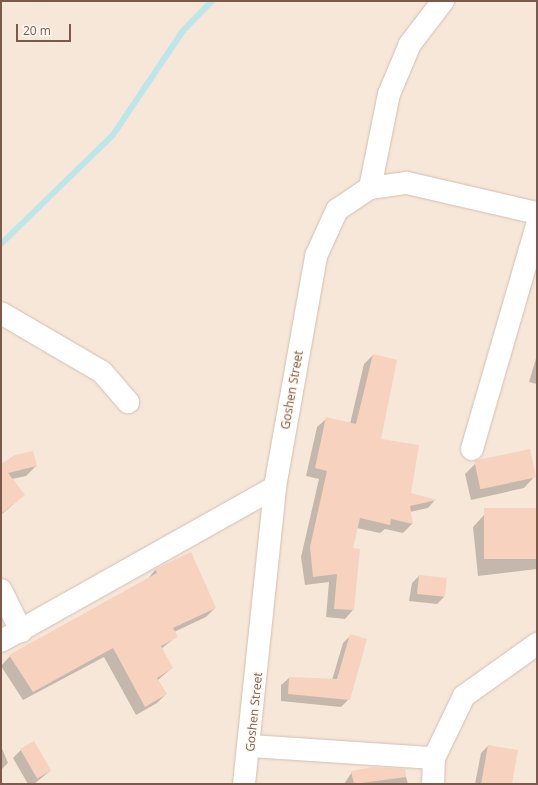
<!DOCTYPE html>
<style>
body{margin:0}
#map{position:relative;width:538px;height:785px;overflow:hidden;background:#fef5ea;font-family:"Open Sans",sans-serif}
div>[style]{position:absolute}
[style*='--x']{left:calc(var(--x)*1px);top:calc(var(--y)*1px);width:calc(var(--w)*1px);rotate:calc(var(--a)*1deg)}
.residential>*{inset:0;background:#f6e7d8;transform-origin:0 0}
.shadow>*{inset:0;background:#0003}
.stream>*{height:5.5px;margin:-2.75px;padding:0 2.75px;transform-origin:2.75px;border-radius:2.75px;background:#bce6ea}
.building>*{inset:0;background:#f6d2bf;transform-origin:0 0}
.roads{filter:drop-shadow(0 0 1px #d4beb1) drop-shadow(0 0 1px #d4beb1)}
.minor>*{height:22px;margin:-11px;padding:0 11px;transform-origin:11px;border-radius:11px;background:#fff}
span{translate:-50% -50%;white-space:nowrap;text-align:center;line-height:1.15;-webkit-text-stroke:3px #fff9f2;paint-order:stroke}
.street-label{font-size:12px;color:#7c594a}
.frame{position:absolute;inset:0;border:2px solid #7c594a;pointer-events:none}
.scale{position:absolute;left:16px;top:24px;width:55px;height:18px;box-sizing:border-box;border:2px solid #7c594a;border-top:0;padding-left:5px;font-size:12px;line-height:14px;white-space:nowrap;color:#7c594a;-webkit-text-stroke:3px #fff9f2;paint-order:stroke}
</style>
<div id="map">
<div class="residential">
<i style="left:1px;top:1px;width:536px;height:783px"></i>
</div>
<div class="shadow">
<i style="clip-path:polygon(373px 355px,380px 439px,410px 494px,435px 500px,428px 508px,410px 512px,412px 524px,403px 533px,385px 529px,380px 533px,357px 528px,352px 549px,353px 610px,345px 619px,326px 617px,329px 582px,305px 585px,301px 557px,319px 479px,306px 476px,317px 427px,326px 419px,350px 424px,364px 364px)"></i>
<i style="clip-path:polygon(537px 355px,537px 384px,529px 382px)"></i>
<i style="clip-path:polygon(476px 463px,535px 476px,524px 488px,471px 500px,465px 474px)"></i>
<i style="clip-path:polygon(36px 466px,26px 476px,12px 479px,24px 495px,1px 515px,1px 467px)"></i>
<i style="clip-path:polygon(537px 509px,537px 569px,478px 576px,473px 527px,484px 515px)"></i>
<i style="clip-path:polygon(191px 553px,215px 608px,206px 617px,174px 632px,176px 637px,161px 649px,172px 668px,158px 680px,166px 694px,157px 703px,136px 715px,104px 657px,23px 700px,1px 666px,10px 656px,147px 580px,155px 570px)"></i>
<i style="clip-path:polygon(419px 576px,444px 597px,437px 604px,409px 601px,412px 583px)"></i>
<i style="clip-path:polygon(350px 636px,349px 699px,341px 707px,281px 701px,281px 685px,289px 678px,332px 680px,343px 643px)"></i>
<i style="clip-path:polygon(1px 746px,8px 763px,1px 770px)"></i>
<i style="clip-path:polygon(488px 746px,511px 784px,475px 784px,481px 753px)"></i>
<i style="clip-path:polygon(21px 750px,50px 771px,34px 784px,28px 784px,13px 758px)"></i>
<i style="clip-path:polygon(404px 770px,408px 784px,344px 784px,352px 772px)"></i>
</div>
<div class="stream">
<i style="--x:1;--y:244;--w:156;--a:-44.2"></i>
<i style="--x:113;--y:135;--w:125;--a:-56.1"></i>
<i style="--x:183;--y:31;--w:42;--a:-46"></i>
</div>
<div class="building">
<i style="clip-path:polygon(373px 354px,397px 360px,381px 439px,419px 445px,411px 493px,437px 500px,410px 506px,413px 524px,391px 519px,390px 525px,360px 518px,353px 548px,360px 549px,354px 610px,334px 609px,337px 574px,313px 577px,310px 547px,327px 471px,315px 468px,326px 417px,356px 424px)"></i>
<i style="left:530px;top:449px;width:29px;height:57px;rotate:78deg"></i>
<i style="clip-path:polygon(33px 451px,37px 466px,8px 473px,25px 495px,1px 514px,1px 464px,15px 455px)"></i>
<i style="left:537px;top:508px;width:51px;height:53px;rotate:90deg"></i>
<i style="clip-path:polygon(191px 552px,216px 608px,173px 628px,178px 637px,161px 646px,173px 668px,157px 678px,167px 694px,145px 707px,113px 648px,33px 692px,9px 655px,157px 573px,155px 569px)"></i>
<i style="left:419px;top:575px;width:28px;height:19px;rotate:6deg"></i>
<i style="clip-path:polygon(350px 634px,367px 639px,350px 700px,288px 694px,289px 677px,337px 679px)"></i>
<i style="left:34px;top:741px;width:34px;height:16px;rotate:60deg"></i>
<i style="clip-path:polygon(488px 745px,518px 750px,512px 784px,481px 784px)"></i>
<i style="clip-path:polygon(373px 767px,405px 769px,406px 777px,354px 784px,351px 771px)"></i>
</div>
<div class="roads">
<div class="minor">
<i style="--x:370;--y:188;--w:96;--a:-78.6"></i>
<i style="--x:389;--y:94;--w:54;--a:-67.2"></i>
<i style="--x:410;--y:44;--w:54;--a:-52.5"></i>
<i style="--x:1;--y:313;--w:117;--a:30.3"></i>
<i style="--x:102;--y:372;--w:40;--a:49"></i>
<i style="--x:472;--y:449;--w:233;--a:-73.8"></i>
<i style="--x:1;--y:590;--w:46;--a:64"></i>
<i style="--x:1;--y:641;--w:314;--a:-29.3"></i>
<i style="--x:251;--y:746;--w:183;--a:3.8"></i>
<i style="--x:434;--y:758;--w:26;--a:92"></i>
<i style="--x:434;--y:758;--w:69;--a:-64.2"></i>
<i style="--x:464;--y:696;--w:90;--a:-35.5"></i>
<i style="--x:244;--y:784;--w:299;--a:-84"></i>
<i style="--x:275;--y:487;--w:235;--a:-79.9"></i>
<i style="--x:316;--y:256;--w:51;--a:-65.5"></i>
<i style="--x:337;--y:210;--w:40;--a:-34"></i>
<i style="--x:370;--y:188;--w:37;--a:-8"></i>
<i style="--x:407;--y:183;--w:133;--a:13"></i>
</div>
</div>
<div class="street-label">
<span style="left:292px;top:390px;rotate:-80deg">Goshen Street</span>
<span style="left:254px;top:712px;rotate:-84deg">Goshen Street</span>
</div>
<div class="frame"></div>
<div class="scale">20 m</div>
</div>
